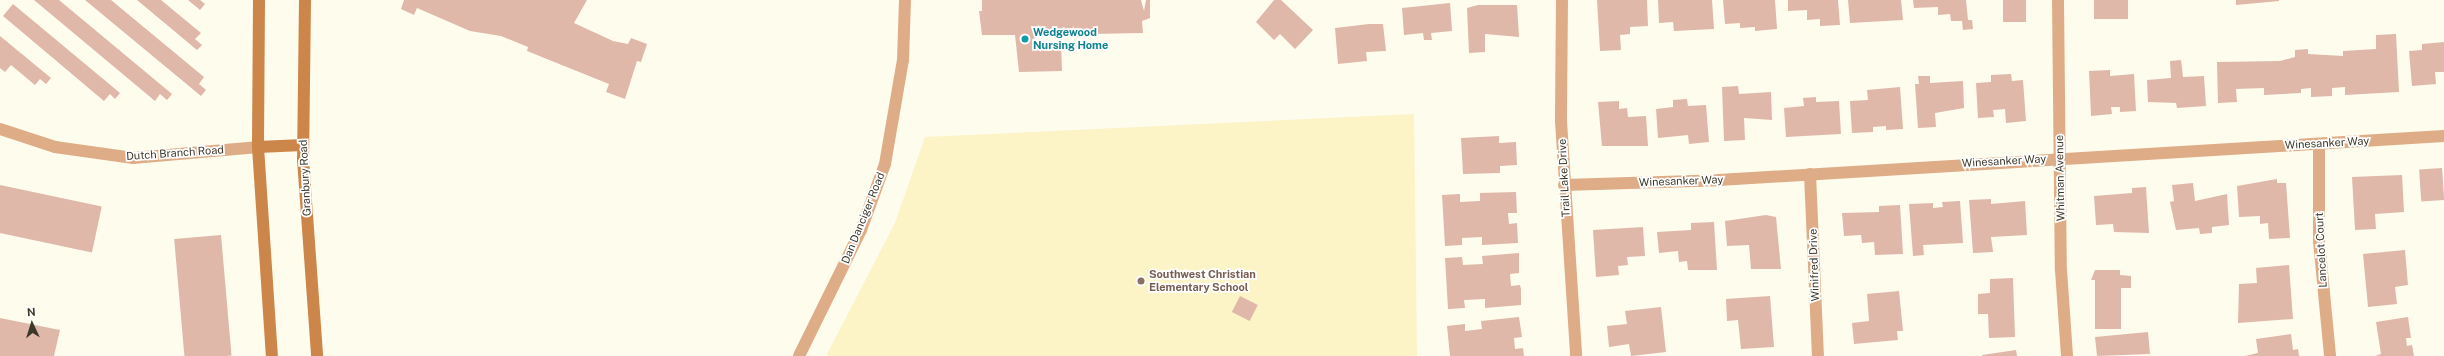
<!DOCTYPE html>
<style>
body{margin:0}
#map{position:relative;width:2444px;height:356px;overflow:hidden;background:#fefced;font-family:"Public Sans",sans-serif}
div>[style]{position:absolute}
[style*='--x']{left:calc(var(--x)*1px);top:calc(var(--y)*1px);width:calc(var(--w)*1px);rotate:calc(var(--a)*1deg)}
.built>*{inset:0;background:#fcf3c6}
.building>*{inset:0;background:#dfb8aa;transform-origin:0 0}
.minor>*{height:12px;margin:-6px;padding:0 6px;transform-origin:6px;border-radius:6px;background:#dead88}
.tertiary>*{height:12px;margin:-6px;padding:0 6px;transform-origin:6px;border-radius:6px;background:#dead88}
.secondary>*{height:12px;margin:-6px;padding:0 6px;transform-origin:6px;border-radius:6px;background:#cd864a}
.dots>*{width:11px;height:11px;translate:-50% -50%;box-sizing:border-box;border:2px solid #fff;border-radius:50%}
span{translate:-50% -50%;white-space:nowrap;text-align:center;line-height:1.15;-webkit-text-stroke:3.5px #fff;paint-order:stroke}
.culture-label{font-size:11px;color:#0d838f;font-weight:700}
.left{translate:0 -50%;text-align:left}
.street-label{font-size:11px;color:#3c392a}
.education-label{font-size:11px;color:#785e54;font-weight:700}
.north{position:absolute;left:12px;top:304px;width:40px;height:40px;-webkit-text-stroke:3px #fff;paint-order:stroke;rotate:356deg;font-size:11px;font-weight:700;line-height:16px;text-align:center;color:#3c392a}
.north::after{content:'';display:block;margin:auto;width:14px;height:18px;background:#3c392a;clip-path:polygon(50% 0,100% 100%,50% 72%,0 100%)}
</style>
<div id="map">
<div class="built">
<i style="clip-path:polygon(1414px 114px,1417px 356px,826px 356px,895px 223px,925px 137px)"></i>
</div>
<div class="building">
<i style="clip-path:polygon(34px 0,59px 0,172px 94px,167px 100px,160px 94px,155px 101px)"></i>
<i style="clip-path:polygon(85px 0,111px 0,204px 77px,199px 84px,206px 90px,201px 96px)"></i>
<i style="clip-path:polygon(137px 0,161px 0,201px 33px,195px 39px,202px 45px,197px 50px)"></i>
<i style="clip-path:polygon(188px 0,200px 0,205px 4px,200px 10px)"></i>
<i style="clip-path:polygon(404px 0,587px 0,574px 23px,613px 41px,628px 44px,631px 38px,647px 44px,641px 62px,637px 61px,625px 99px,606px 92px,609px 84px,527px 51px,528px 47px,501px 36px,470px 31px,417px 8px,414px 15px,401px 9px)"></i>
<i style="clip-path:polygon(982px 0,1141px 0,1144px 11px,1146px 0,1150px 0,1150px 18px,1142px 21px,1143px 33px,1035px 35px,1035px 43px,1061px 43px,1062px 71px,1019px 72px,1015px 35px,982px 35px,979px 11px,982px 11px)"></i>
<i style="clip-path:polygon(1274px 0,1281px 0,1313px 30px,1295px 49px,1280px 34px,1274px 40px,1256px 22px)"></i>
<i style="clip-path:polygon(1597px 0,1647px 0,1648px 26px,1630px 27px,1630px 34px,1620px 35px,1621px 50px,1600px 51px)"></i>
<i style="clip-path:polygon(1658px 0,1712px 0,1714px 29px,1674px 31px,1673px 22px,1659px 23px)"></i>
<i style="clip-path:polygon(1723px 0,1775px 0,1777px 29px,1755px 31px,1755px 27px,1740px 28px,1740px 23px,1725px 24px)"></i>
<i style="clip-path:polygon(1788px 0,1838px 0,1840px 25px,1820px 26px,1820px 19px,1807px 20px,1807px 10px,1788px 11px)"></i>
<i style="clip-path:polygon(1848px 0,1901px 0,1903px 20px,1850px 23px)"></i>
<i style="clip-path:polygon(1913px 0,1966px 0,1968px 20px,1972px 20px,1973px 29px,1963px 30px,1962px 21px,1951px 21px,1950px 14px,1938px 15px,1938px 7px,1914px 8px)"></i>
<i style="left:2003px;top:0;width:23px;height:22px"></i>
<i style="left:2094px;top:0;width:34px;height:19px"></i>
<i style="clip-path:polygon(2236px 0,2279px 0,2279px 1px,2236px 5px)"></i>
<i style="clip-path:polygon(1450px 3px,1452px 31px,1431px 33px,1432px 40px,1424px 40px,1423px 33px,1404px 35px,1402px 8px)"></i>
<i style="clip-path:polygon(13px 4px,120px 93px,115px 99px,110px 94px,104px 101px,3px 16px)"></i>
<i style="clip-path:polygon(1478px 5px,1517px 5px,1519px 37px,1485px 34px,1485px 52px,1469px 53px,1467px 8px)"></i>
<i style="clip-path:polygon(1369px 24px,1383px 24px,1386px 51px,1366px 52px,1367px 61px,1338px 64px,1335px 28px)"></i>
<i style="clip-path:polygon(2396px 34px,2399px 92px,2345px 95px,2345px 87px,2332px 88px,2332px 96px,2311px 97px,2311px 88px,2301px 89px,2301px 93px,2264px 95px,2264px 88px,2236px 89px,2237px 102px,2218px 103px,2217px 62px,2280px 61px,2295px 57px,2295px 50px,2308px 49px,2308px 54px,2343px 56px,2343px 51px,2376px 49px,2376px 35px)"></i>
<i style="clip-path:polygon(0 36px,51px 78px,46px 84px,40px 79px,35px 85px,11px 65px,5px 72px,0 68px)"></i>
<i style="clip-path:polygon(2444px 42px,2444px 72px,2435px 72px,2436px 84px,2412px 86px,2409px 51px,2422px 50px,2422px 44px)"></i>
<i style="clip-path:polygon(2181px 60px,2183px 77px,2204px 76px,2206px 106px,2177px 108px,2176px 103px,2148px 102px,2147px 80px,2171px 78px,2170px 61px)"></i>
<i style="clip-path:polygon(2110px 70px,2110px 76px,2134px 74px,2136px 111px,2120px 112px,2120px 107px,2111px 107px,2112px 114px,2091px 116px,2089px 71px)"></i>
<i style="clip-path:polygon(2011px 74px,2012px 81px,2023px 80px,2026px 121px,2006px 123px,2005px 109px,1993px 110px,1994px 117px,1978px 118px,1976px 83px,1991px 82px,1991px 75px)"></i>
<i style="clip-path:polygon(1918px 76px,1930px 76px,1930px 83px,1963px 81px,1964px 108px,1935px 113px,1936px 127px,1918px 128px,1915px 84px,1919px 84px)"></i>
<i style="clip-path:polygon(1738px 86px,1739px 94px,1771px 92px,1772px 120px,1744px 118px,1745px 140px,1724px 141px,1722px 87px)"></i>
<i style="clip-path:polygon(1900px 87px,1903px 129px,1886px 130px,1886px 126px,1873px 127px,1873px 132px,1852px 133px,1850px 101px,1868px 100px,1867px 90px)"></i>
<i style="clip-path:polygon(1816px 97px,1816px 102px,1839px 101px,1841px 134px,1786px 137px,1784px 108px,1804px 106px,1803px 98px)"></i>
<i style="clip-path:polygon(1687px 99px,1688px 106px,1706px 105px,1709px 142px,1689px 144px,1688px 135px,1658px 138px,1656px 109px,1673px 107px,1673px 100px)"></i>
<i style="clip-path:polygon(1619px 101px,1619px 109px,1627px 108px,1628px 117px,1646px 116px,1648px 146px,1602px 146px,1598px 102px)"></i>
<i style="clip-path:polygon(1499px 136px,1499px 143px,1516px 142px,1517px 165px,1500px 166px,1500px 173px,1463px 174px,1461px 138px)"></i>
<i style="left:2442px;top:168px;width:32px;height:23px;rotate:86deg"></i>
<i style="clip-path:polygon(2402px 175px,2404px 212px,2375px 214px,2376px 229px,2355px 230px,2352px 177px)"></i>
<i style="clip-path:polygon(2277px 179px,2277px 183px,2286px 183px,2290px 238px,2269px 239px,2268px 223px,2260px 224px,2260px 216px,2239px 217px,2237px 186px)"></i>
<i style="clip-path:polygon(2193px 183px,2195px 201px,2227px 194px,2229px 225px,2212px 227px,2212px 233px,2200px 234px,2199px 228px,2176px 230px,2170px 202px,2174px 201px,2172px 185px)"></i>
<i style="left:0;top:185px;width:104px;height:47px;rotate:12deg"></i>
<i style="clip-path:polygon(2146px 187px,2149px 233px,2114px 232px,2113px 224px,2096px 225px,2094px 196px,2132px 193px,2132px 188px)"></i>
<i style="clip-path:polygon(1516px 192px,1517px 213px,1508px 213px,1509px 224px,1517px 223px,1518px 243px,1482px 245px,1482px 237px,1462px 238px,1462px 245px,1445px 246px,1442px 195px,1460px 194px,1460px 202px,1480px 201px,1480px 193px)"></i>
<i style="clip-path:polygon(1991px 199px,1991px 204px,2025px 201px,2027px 235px,1991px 237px,1993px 252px,1973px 253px,1969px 200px)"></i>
<i style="clip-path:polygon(1960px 201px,1963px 243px,1923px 245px,1924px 255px,1913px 256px,1909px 204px,1933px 203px,1933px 208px,1943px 207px,1942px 202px)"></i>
<i style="clip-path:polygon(1900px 205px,1903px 254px,1875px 255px,1874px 242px,1862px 243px,1861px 235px,1844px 236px,1842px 213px,1879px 212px,1879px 206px)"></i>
<i style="clip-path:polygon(1766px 215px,1776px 217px,1781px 269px,1751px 269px,1749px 245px,1727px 246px,1725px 221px)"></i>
<i style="clip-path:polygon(1714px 222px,1717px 270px,1688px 270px,1687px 261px,1679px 262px,1678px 251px,1659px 253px,1657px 232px,1691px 230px,1691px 223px)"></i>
<i style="clip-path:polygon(1643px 227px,1645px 256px,1627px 257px,1628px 265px,1618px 266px,1619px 275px,1596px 277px,1593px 230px)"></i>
<i style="left:221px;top:235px;width:121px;height:47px;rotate:85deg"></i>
<i style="clip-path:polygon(2405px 250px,2408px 285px,2395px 287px,2397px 304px,2368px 307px,2363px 254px)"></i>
<i style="clip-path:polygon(1519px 253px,1519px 273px,1510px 274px,1511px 286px,1520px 285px,1521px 289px,1521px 305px,1485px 308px,1485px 299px,1464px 300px,1465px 308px,1448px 309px,1445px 258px,1462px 257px,1463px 265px,1483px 264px,1482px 256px)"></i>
<i style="clip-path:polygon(2289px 265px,2293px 319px,2238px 323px,2239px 284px,2257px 283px,2256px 268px)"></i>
<i style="clip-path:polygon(2095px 270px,2120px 270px,2120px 275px,2131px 276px,2131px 288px,2121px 288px,2121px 329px,2095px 329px,2095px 280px,2091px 280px)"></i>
<i style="clip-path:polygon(2013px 278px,2015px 337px,1989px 338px,1988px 314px,1978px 314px,1978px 294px,1990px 293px,1990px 279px)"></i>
<i style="clip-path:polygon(1899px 291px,1903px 331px,1897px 331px,1898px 340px,1854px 344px,1852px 323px,1869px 321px,1867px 294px)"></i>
<i style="left:1240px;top:296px;width:20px;height:18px;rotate:27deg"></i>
<i style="clip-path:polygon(1770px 296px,1774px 347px,1741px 349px,1738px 320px,1727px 321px,1726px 299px)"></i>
<i style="clip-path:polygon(1661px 307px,1666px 352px,1631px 356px,1629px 344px,1609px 347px,1607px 326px,1627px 324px,1625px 311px)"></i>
<i style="clip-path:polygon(1519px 317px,1522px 337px,1514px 338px,1515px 349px,1523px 348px,1524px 356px,1450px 356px,1447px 326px,1465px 324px,1465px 331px,1482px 329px,1481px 321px)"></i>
<i style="clip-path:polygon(2408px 317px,2411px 338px,2406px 338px,2407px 346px,2412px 345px,2414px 356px,2375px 356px,2381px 354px,2376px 322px)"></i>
<i style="clip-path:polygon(0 318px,60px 330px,54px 356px,0 356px)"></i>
<i style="clip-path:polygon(2148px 332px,2150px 354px,2097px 356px,2095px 337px)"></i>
<i style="clip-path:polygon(2291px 334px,2293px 350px,2298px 349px,2299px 356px,2245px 356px,2258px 353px,2256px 339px)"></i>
<i style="clip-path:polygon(2016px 350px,2017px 356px,1982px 356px,1982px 355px)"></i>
</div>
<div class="minor">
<i style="--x:2058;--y:0;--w:270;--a:89.4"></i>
<i style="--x:2061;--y:270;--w:86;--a:86"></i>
<i style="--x:0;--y:129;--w:58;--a:18.1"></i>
<i style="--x:55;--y:147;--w:79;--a:8"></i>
<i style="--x:133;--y:158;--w:125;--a:-5"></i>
<i style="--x:2319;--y:144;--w:97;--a:90"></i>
<i style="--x:2319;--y:241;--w:116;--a:84.5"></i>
<i style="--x:1810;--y:174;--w:182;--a:87.5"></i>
<i style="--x:1564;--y:185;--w:155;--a:-1.8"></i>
<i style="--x:1719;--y:180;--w:726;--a:-3.47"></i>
<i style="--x:799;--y:356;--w:140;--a:-63.8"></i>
<i style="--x:861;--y:230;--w:70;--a:-70"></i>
<i style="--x:885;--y:164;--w:106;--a:-80.2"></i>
<i style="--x:903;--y:60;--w:60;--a:-88.1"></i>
</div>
<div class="tertiary">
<i style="--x:1562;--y:0;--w:121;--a:90.5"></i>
<i style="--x:1561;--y:121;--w:235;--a:86.3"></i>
</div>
<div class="secondary">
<i style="--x:259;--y:0;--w:147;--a:90.4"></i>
<i style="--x:258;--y:147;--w:209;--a:86.2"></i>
<i style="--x:305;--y:0;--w:159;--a:90.7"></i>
<i style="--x:303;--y:159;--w:197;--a:85.9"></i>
<i style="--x:258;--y:147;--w:45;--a:-2.5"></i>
</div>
<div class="dots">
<i style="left:1025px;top:39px;background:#0f9aa8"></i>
<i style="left:1141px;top:281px;background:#8d6e63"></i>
</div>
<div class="culture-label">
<span class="left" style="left:1033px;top:39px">Wedgewood<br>Nursing Home</span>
</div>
<div class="street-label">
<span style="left:2327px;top:143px;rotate:-3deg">Winesanker Way</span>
<span style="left:175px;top:153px;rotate:-4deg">Dutch Branch Road</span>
<span style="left:2004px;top:161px;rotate:-3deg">Winesanker Way</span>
<span style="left:305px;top:178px;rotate:-93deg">Granbury Road</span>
<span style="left:1564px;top:178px;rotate:-93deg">Trail Lake Drive</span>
<span style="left:2060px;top:178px;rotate:-91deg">Whitman Avenue</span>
<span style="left:1681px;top:181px;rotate:-2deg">Winesanker Way</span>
<span style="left:863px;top:218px;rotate:-68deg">Dan Danciger Road</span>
<span style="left:2321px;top:250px;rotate:-93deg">Lancelot Court</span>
<span style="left:1814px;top:265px;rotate:-92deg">Winifred Drive</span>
</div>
<div class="education-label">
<span class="left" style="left:1149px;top:281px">Southwest Christian<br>Elementary School</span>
</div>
<div class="north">N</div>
</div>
